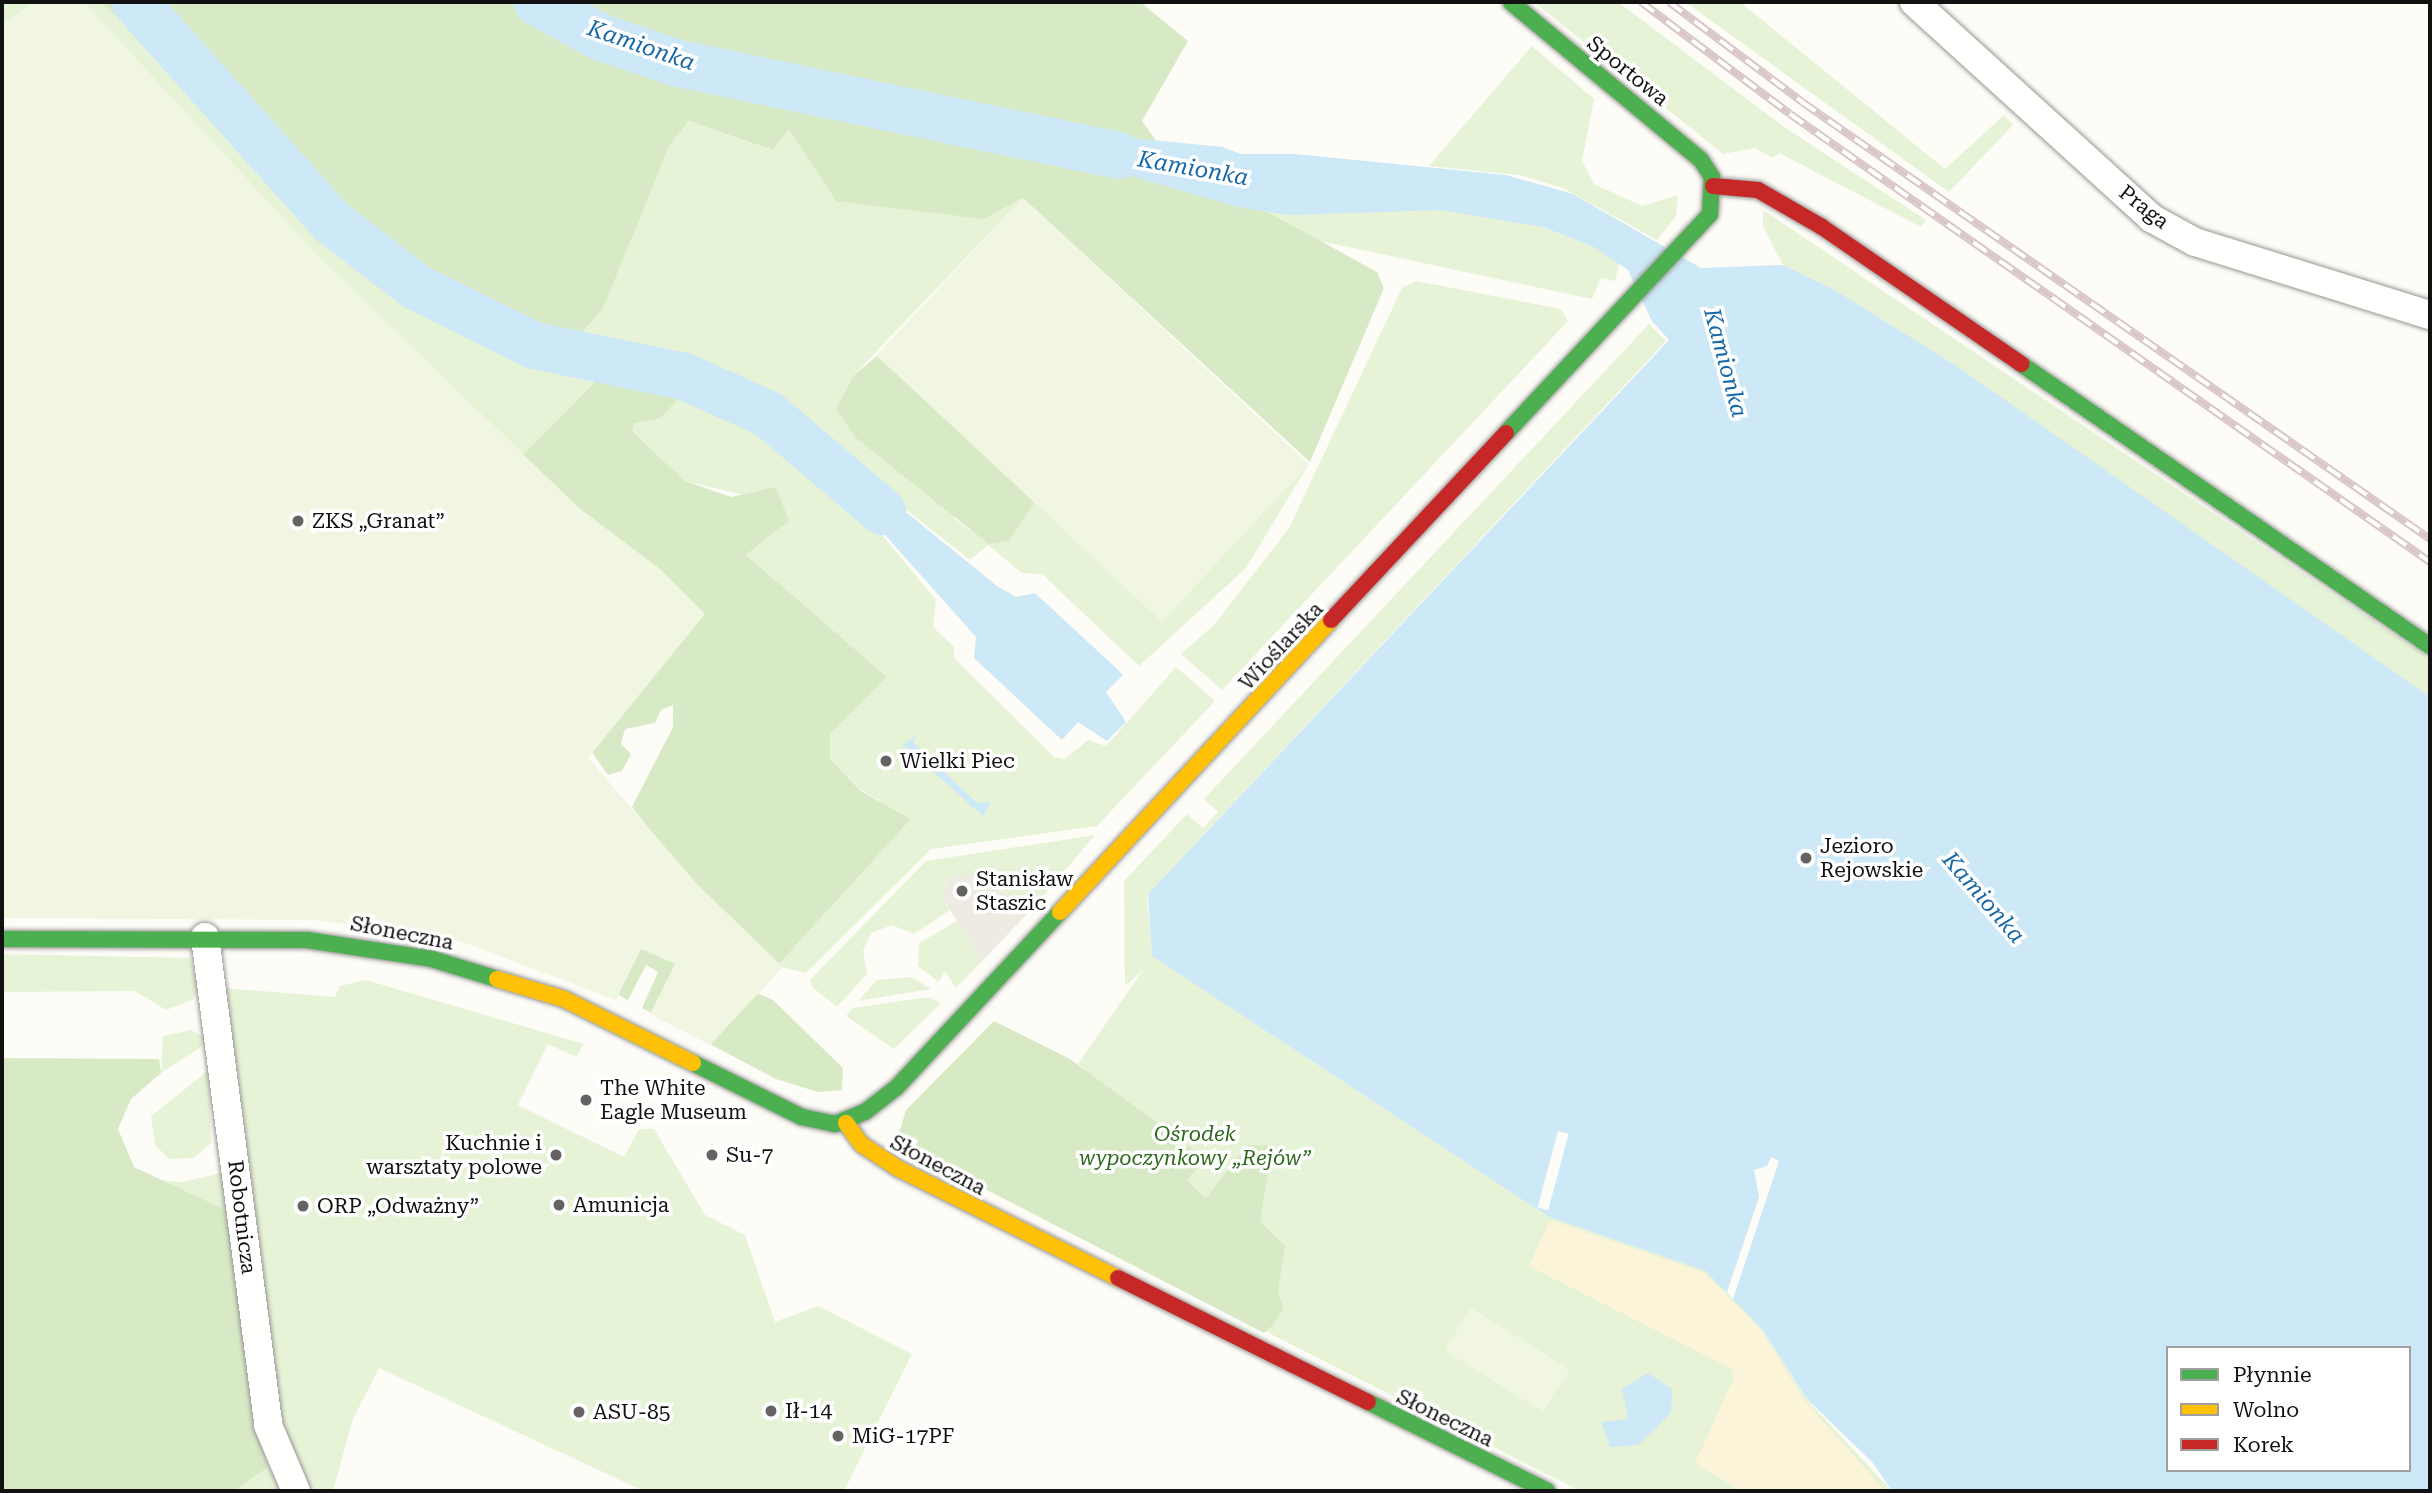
<!DOCTYPE html>
<meta charset="utf-8">
<style>
body{margin:0}
#map{position:relative;width:2432px;height:1493px;overflow:hidden;background:#fdfcf7;font-family:"Roboto Serif",serif}
div>[style]{position:absolute}
[style*='--x']{left:calc(var(--x)*1px);top:calc(var(--y)*1px);width:calc(var(--w)*1px);rotate:calc(var(--a)*1deg)}
.green>*{inset:0;background:#e7f3d7}
.forest>*{inset:0;background:#d8eac5}
.sand>*{inset:0;background:#fcf4d9}
.pitch>*{inset:0;background:#f0f6e1;transform-origin:0 0}
.plaza>*{inset:0;background:#edebe2}
.water>*{inset:0;background:#cde8f7}
.pier>*{inset:0;background:#fdfcf7;transform-origin:0 0}
.river>*{height:47px;margin:-23.5px;padding:0 23.5px;transform-origin:23.5px;border-radius:23.5px;background:#cde8f7}
.roads{filter:drop-shadow(0 0 2px #979795) drop-shadow(0 0 2px #979795)}
.street>*{height:28px;margin:-14px;padding:0 14px;transform-origin:14px;border-radius:14px;background:#fffffe}
.fast>*{height:16px;margin:-8px;padding:0 8px;transform-origin:8px;border-radius:8px;background:#4caf50}
.slow>*{height:16px;margin:-8px;padding:0 8px;transform-origin:8px;border-radius:8px;background:#ffc107}
.jam>*{height:16px;margin:-8px;padding:0 8px;transform-origin:8px;border-radius:8px;background:#c62828}
.rail>*{height:8px;margin-top:-4px;transform-origin:0;background:repeating-linear-gradient(90deg,#fff 0 16px,#d9c6c7 0 32px);box-sizing:border-box;border-block:2px solid #d9c6c7}
.dots>*{width:19px;height:19px;translate:-50% -50%;box-sizing:border-box;border:4px solid #fff;border-radius:50%}
span{translate:-50% -50%;white-space:nowrap;text-align:center;line-height:1.15;-webkit-text-stroke:7px #fff;paint-order:stroke}
.street-label{font-size:21px;color:#111}
.poi-label{font-size:21px;color:#111}
.left{translate:0 -50%;text-align:left}
.right{translate:-100% -50%;text-align:right}
.park-label{font-size:21px;color:#2f6b1f;font-style:italic}
.water-label{font-size:23px;color:#1768a6;font-style:italic}
.frame{position:absolute;inset:0;border:4px solid #111;pointer-events:none}
.legend{position:absolute;left:2166px;top:1346px;width:245px;height:126px;box-sizing:border-box;background:#fff;border:2px solid #a0a0a0;margin:0;padding:9px 12px;list-style:none;font-size:21px;color:#111}
.legend li{display:flex;align-items:center;gap:14px;height:35px}
.legend b{width:35px;border:2px solid #a0a0a0}
</style>
<div id="map">
<div class="green">
<i style="clip-path:polygon(2px 2px,100px 2px,417px 289px,530px 341px,566px 349px,670px 143px,689px 121px,773px 150px,789px 129px,913px 208px,984px 219px,1023px 198px,854px 375px,955px 519px,988px 544px,1035px 501px,1164px 619px,1310px 462px,1246px 568px,1139px 666px,1042px 574px,1022px 573px,988px 545px,970px 560px,843px 460px,831px 473px,936px 600px,933px 627px,954px 647px,954px 658px,1054px 757px,1065px 759px,1088px 740px,1106px 746px,1176px 667px,1215px 701px,1097px 826px,931px 849px,806px 973px,777px 966px,911px 819px,861px 790px,830px 759px,830px 734px,887px 677px,746px 555px,789px 521px,744px 495px,685px 481px,632px 431px,628px 349px,517px 462px,2px 38px)"></i>
<i style="clip-path:polygon(1534px 2px,1618px 2px,1787px 129px,1926px 220px,1921px 227px,1779px 153px,1773px 158px,1755px 148px,1723px 154px)"></i>
<i style="clip-path:polygon(1685px 2px,1740px 2px,1945px 169px,2004px 115px,2013px 125px,1949px 192px)"></i>
<i style="clip-path:polygon(1532px 46px,1594px 99px,1582px 161px,1594px 184px,1642px 206px,1678px 195px,1676px 216px,1657px 240px,1563px 188px,1519px 175px,1429px 166px)"></i>
<i style="clip-path:polygon(1338px 202px,1485px 206px,1621px 256px,1615px 281px,1601px 278px,1592px 299px,1320px 241px,1268px 212px)"></i>
<i style="clip-path:polygon(1763px 210px,2430px 659px,2430px 697px,1833px 289px,1783px 265px,1763px 226px)"></i>
<i style="clip-path:polygon(1416px 281px,1561px 309px,1568px 321px,1222px 690px,1181px 654px,1215px 624px,1289px 528px,1402px 288px)"></i>
<i style="clip-path:polygon(1649px 324px,1666px 341px,1147px 895px,1152px 956px,1549px 1217px,1707px 1271px,1762px 1329px,1807px 1400px,1892px 1491px,1580px 1491px,901px 1146px,1002px 1035px,1083px 1068px,1078px 1064px,1143px 970px,1125px 986px,1124px 881px,1187px 814px,1203px 828px,1218px 812px,1204px 799px)"></i>
<i style="clip-path:polygon(1095px 835px,1032px 909px,975px 874px,946px 882px,942px 897px,950px 910px,914px 934px,892px 925px,871px 933px,863px 951px,867px 974px,837px 1007px,812px 987px,810px 980px,926px 861px)"></i>
<i style="clip-path:polygon(957px 921px,982px 961px,956px 988px,945px 971px,939px 982px,918px 966px,919px 943px)"></i>
<i style="clip-path:polygon(2px 954px,190px 958px,198px 989px,192px 1000px,166px 1010px,135px 991px,2px 992px)"></i>
<i style="clip-path:polygon(912px 977px,931px 989px,858px 1001px,877px 980px)"></i>
<i style="clip-path:polygon(366px 980px,584px 1044px,576px 1057px,548px 1044px,518px 1105px,624px 1157px,639px 1129px,654px 1129px,705px 1215px,745px 1235px,775px 1322px,818px 1306px,912px 1354px,844px 1491px,644px 1491px,379px 1368px,353px 1419px,333px 1491px,309px 1488px,279px 1420px,222px 988px,335px 997px,340px 986px)"></i>
<i style="clip-path:polygon(929px 997px,941px 1003px,894px 1049px,846px 1016px,853px 1008px)"></i>
<i style="clip-path:polygon(191px 1030px,204px 1037px,204px 1045px,161px 1073px,163px 1036px)"></i>
<i style="clip-path:polygon(209px 1070px,211px 1143px,194px 1158px,169px 1159px,155px 1145px,151px 1116px)"></i>
<i style="clip-path:polygon(221px 1173px,228px 1211px,159px 1180px,182px 1182px)"></i>
<i style="clip-path:polygon(268px 1467px,286px 1491px,233px 1491px,237px 1483px)"></i>
</div>
<div class="forest">
<i style="clip-path:polygon(100px 2px,1140px 2px,1188px 41px,1142px 121px,1195px 194px,1268px 212px,1377px 272px,1384px 288px,1310px 462px,1023px 198px,984px 219px,836px 201px,789px 129px,773px 150px,689px 121px,670px 144px,603px 308px,567px 349px,530px 341px,417px 289px)"></i>
<i style="clip-path:polygon(628px 349px,659px 358px,678px 399px,660px 418px,634px 423px,632px 431px,685px 481px,731px 497px,776px 487px,789px 521px,746px 555px,887px 677px,830px 734px,830px 759px,861px 791px,911px 819px,777px 966px,680px 868px,632px 807px,673px 727px,673px 705px,661px 710px,655px 723px,625px 729px,621px 744px,631px 754px,622px 771px,608px 775px,589px 748px,516px 462px)"></i>
<i style="clip-path:polygon(877px 356px,1035px 501px,1009px 541px,988px 544px,855px 437px,836px 409px,854px 375px)"></i>
<i style="clip-path:polygon(412px 841px,773px 1000px,843px 1068px,842px 1090px,818px 1092px,776px 1079px,642px 1008px,658px 972px,646px 965px,628px 1000px,579px 974px)"></i>
<i style="clip-path:polygon(994px 1021px,1070px 1059px,1205px 1158px,1187px 1181px,1206px 1198px,1248px 1145px,1273px 1145px,1260px 1221px,1285px 1246px,1278px 1292px,1283px 1308px,1274px 1324px,1264px 1333px,896px 1143px,906px 1110px)"></i>
<i style="clip-path:polygon(2px 1058px,159px 1059px,161px 1073px,131px 1099px,118px 1129px,134px 1167px,228px 1211px,254px 1421px,268px 1467px,233px 1491px,2px 1491px)"></i>
</div>
<div class="sand">
<i style="clip-path:polygon(1550px 1220px,1705px 1273px,1761px 1330px,1804px 1400px,1885px 1491px,1741px 1491px,1695px 1463px,1734px 1378px,1732px 1369px,1529px 1266px)"></i>
</div>
<div class="pitch">
<i style="clip-path:polygon(34px 2px,84px 2px,317px 255px,579px 508px,660px 569px,705px 614px,588px 758px,698px 885px,783px 967px,710px 1045px,650px 1014px,675px 964px,641px 949px,616px 1000px,460px 941px,318px 920px,2px 918px,2px 24px)"></i>
<i style="left:1023px;top:198px;width:390px;height:215px;rotate:43deg"></i>
<i style="left:1471px;top:1308px;width:116px;height:50px;rotate:32deg"></i>
</div>
<div class="plaza">
<i style="clip-path:polygon(971px 873px,1032px 909px,982px 961px,941px 895px,949px 878px)"></i>
</div>
<div class="water">
<i style="clip-path:polygon(evenodd,1060px 131px,1223px 147px,1241px 154px,1295px 154px,1506px 175px,1573px 194px,1701px 268px,1783px 265px,1833px 289px,1955px 365px,2430px 697px,2430px 1491px,1892px 1491px,1873px 1463px,1807px 1399px,1762px 1329px,1706px 1271px,1549px 1217px,1152px 956px,1148px 894px,1669px 340px,1652px 321px,1628px 270px,1594px 247px,1543px 227px,1441px 210px,1289px 215px,1242px 208px,1054px 154px,1060px 131px,2168px 1348px,2409px 1348px,2409px 1470px,2168px 1470px,2168px 1348px)"></i>
<i style="clip-path:polygon(842px 460px,997px 586px,1016px 597px,1035px 593px,1116px 668px,1123px 675px,1106px 692px,1126px 722px,1107px 741px,1078px 722px,1062px 740px,974px 658px,976px 637px,830px 473px)"></i>
<i style="clip-path:polygon(917px 735px,913px 742px,977px 803px,991px 802px,983px 816px,903px 745px)"></i>
<i style="clip-path:polygon(1648px 1373px,1672px 1389px,1671px 1413px,1638px 1445px,1610px 1447px,1601px 1422px,1628px 1419px,1622px 1389px)"></i>
</div>
<div class="pier">
<i style="left:1558px;top:1131px;width:11px;height:79px;rotate:15deg"></i>
<i style="clip-path:polygon(1771px 1157px,1779px 1161px,1733px 1299px,1727px 1292px,1759px 1197px,1754px 1170px,1767px 1166px)"></i>
</div>
<div class="river">
<i style="--x:135;--y:2;--w:295;--a:48.2"></i>
<i style="--x:332;--y:222;--w:105;--a:37.6"></i>
<i style="--x:415;--y:286;--w:133;--a:26.4"></i>
<i style="--x:534;--y:345;--w:153;--a:11.7"></i>
<i style="--x:684;--y:376;--w:92;--a:24.3"></i>
<i style="--x:768;--y:414;--w:150;--a:40.4"></i>
<i style="--x:537;--y:2;--w:73;--a:28.7"></i>
<i style="--x:601;--y:37;--w:81;--a:18.7"></i>
<i style="--x:678;--y:63;--w:450;--a:11.8"></i>
</div>
<div class="roads">
<div class="street">
<i style="--x:1914;--y:2;--w:321;--a:42.3"></i>
<i style="--x:2151;--y:218;--w:50;--a:28.6"></i>
<i style="--x:2195;--y:242;--w:246;--a:17.3"></i>
<i style="--x:205;--y:937;--w:492;--a:82.6"></i>
<i style="--x:268;--y:1425;--w:72;--a:67"></i>
</div>
<div class="fast">
<i style="--x:2021;--y:364;--w:497;--a:34.6"></i>
<i style="--x:1506;--y:433;--w:299;--a:-47"></i>
<i style="--x:1710;--y:214;--w:37;--a:-87"></i>
<i style="--x:1712;--y:177;--w:20;--a:-123"></i>
<i style="--x:1701;--y:160;--w:247;--a:-140.3"></i>
<i style="--x:2;--y:939;--w:305;--a:0.2"></i>
<i style="--x:307;--y:940;--w:126;--a:8.6"></i>
<i style="--x:432;--y:959;--w:68;--a:17.1"></i>
<i style="--x:693;--y:1063;--w:122;--a:26.4"></i>
<i style="--x:802;--y:1117;--w:34;--a:12"></i>
<i style="--x:835;--y:1124;--w:32;--a:-22"></i>
<i style="--x:865;--y:1112;--w:39;--a:-38"></i>
<i style="--x:896;--y:1088;--w:241;--a:-47"></i>
<i style="--x:1368;--y:1402;--w:200;--a:26.4"></i>
</div>
<div class="slow">
<i style="--x:1060;--y:912;--w:398;--a:-47.1"></i>
<i style="--x:497;--y:979;--w:70;--a:16.6"></i>
<i style="--x:564;--y:999;--w:144;--a:26.4"></i>
<i style="--x:846;--y:1123;--w:26;--a:54"></i>
<i style="--x:861;--y:1144;--w:45;--a:33.3"></i>
<i style="--x:899;--y:1169;--w:245;--a:26.5"></i>
</div>
<div class="jam">
<i style="--x:1713;--y:186;--w:45;--a:5.1"></i>
<i style="--x:1758;--y:190;--w:74;--a:30"></i>
<i style="--x:1822;--y:227;--w:242;--a:34.5"></i>
<i style="--x:1331;--y:620;--w:256;--a:-46.9"></i>
<i style="--x:1118;--y:1278;--w:279;--a:26.4"></i>
</div>
</div>
<div class="rail">
<i style="--x:1641;--y:2;--w:186;--a:36.9"></i>
<i style="--x:1790;--y:114;--w:781;--a:34.99"></i>
<i style="--x:1669;--y:2;--w:166;--a:36.9"></i>
<i style="--x:1802;--y:102;--w:765;--a:34.83"></i>
</div>
<div class="dots">
<i style="left:298px;top:521px;background:#646362"></i>
<i style="left:886px;top:761px;background:#646362"></i>
<i style="left:1806px;top:858px;background:#646362"></i>
<i style="left:962px;top:891px;background:#646362"></i>
<i style="left:586px;top:1100px;background:#646362"></i>
<i style="left:556px;top:1155px;background:#646362"></i>
<i style="left:712px;top:1155px;background:#646362"></i>
<i style="left:559px;top:1205px;background:#646362"></i>
<i style="left:303px;top:1206px;background:#646362"></i>
<i style="left:771px;top:1411px;background:#646362"></i>
<i style="left:579px;top:1412px;background:#646362"></i>
<i style="left:838px;top:1436px;background:#646362"></i>
</div>
<div class="street-label">
<span style="left:1628px;top:71px;rotate:39deg">Sportowa</span>
<span style="left:2144px;top:207px;rotate:38deg">Praga</span>
<span style="left:1281px;top:646px;rotate:-47deg">Wioślarska</span>
<span style="left:402px;top:933px;rotate:11deg">Słoneczna</span>
<span style="left:938px;top:1165px;rotate:28deg">Słoneczna</span>
<span style="left:242px;top:1217px;rotate:83deg">Robotnicza</span>
<span style="left:1445px;top:1418px;rotate:26deg">Słoneczna</span>
</div>
<div class="poi-label">
<span class="left" style="left:312px;top:521px">ZKS „Granat”</span>
<span class="left" style="left:900px;top:761px">Wielki Piec</span>
<span class="left" style="left:1820px;top:858px">Jezioro<br>Rejowskie</span>
<span class="left" style="left:976px;top:891px">Stanisław<br>Staszic</span>
<span class="left" style="left:600px;top:1100px">The White<br>Eagle Museum</span>
<span class="right" style="left:542px;top:1155px">Kuchnie i<br>warsztaty polowe</span>
<span class="left" style="left:726px;top:1155px">Su-7</span>
<span class="left" style="left:573px;top:1205px">Amunicja</span>
<span class="left" style="left:317px;top:1206px">ORP „Odważny”</span>
<span class="left" style="left:785px;top:1411px">Ił-14</span>
<span class="left" style="left:593px;top:1412px">ASU-85</span>
<span class="left" style="left:852px;top:1436px">MiG-17PF</span>
</div>
<div class="park-label">
<span style="left:1195px;top:1146px">Ośrodek<br>wypoczynkowy „Rejów”</span>
</div>
<div class="water-label">
<span style="left:641px;top:46px;rotate:19deg">Kamionka</span>
<span style="left:1193px;top:169px;rotate:10deg">Kamionka</span>
<span style="left:1725px;top:363px;rotate:75deg">Kamionka</span>
<span style="left:1983px;top:898px;rotate:49deg">Kamionka</span>
</div>
<div class="frame"></div>
<ul class="legend">
<li><b style="height:9px;background:#4caf50"></b>Płynnie</li>
<li><b style="height:9px;background:#ffc107"></b>Wolno</li>
<li><b style="height:9px;background:#c62828"></b>Korek</li>
</ul>
</div>
